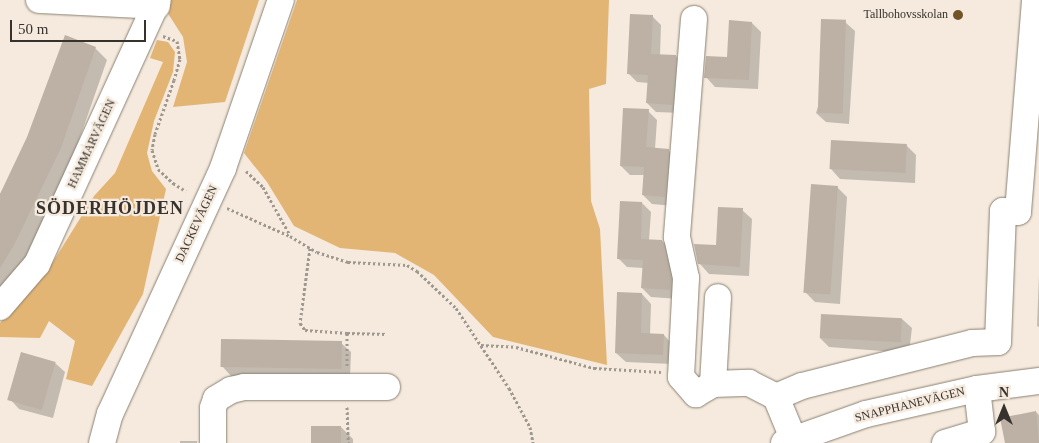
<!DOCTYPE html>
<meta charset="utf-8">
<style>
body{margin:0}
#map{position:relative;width:1039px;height:443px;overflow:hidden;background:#f5eadd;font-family:"Times New Roman",serif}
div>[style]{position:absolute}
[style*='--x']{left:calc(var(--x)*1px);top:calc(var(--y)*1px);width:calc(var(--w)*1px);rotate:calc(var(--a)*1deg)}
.forest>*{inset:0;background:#e3b574}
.shadow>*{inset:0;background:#0003;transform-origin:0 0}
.building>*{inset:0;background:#bcb1a4;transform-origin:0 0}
.path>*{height:3px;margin-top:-1.5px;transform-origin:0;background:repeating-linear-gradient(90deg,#9f988e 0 2.5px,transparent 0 5px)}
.roads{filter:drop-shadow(0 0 1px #8a8074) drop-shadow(0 0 1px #8a8074)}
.minor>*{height:26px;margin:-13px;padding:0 13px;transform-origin:13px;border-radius:13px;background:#fff}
.dots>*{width:14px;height:14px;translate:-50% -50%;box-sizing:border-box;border:2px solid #f5eadd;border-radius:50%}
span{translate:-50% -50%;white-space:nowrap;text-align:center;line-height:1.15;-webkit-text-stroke:4.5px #f5eadd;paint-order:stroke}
.poi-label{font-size:12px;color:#36322d}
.right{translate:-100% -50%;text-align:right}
.street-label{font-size:12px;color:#36322d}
.district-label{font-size:18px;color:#36322d;font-weight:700;letter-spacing:1px}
.north{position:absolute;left:979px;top:383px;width:50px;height:50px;-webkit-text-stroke:4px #f5eadd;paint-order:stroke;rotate:0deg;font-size:14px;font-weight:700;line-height:20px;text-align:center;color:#36322d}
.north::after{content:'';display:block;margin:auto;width:18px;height:22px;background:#36322d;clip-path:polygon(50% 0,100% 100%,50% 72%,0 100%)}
.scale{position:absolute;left:10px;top:20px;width:136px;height:22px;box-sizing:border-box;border:2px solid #36322d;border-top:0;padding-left:6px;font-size:15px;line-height:18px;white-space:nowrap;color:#36322d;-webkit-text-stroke:4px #f5eadd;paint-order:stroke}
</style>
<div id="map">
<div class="forest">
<i style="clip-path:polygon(170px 0,259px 0,225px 102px,173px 107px,187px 62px,183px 37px,167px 12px)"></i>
<i style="clip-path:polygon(297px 0,609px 0,606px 84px,589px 89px,591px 201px,600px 229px,607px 365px,493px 337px,434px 275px,395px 253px,340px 248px,294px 226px,267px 182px,244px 153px)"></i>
<i style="clip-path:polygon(157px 40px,168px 42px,175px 52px,173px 72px,154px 121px,147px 153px,152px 171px,166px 189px,143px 294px,92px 386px,66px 379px,75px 341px,49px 321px,40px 338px,0 337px,0 323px,48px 270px,94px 196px,115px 173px,163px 62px,150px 58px)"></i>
</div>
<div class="shadow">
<i style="clip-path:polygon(652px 16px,661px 25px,660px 56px,676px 56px,685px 65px,681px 113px,656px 112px,647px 103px,649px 83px,637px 82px,628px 73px)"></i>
<i style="clip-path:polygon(845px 22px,855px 31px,849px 124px,826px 122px,816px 113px)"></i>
<i style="clip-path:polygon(752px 23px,761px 32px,758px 89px,715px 87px,706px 77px,728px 58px)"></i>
<i style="clip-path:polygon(95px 48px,107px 60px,72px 160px,26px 257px,0 299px,0 194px)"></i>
<i style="clip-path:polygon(648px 111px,657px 120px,655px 149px,668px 150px,677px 159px,674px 206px,652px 204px,643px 195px,644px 175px,630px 175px,621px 166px)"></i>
<i style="clip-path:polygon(907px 146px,916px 155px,915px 183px,840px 179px,831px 169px)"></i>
<i style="clip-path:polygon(837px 187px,847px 197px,840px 304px,815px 302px,806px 293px)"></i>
<i style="clip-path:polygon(642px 203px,651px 212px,649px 240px,662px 241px,671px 250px,679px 299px,651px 297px,642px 288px,643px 268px,627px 267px,618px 258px)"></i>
<i style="clip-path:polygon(742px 210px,752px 219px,749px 276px,709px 274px,700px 264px,718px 246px)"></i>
<i style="clip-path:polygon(1039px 275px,1039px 327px,1037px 326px)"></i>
<i style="clip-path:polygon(642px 294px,651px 304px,650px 335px,664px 335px,673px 345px,672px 364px,626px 362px,616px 353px)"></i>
<i style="clip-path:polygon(822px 316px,902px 319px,912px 328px,909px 353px,829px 347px,820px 338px)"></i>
<i style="clip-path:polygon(341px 343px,351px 352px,350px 378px,231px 376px,222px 366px)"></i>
<i style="clip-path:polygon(55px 363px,65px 372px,53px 418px,19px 409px,10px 399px)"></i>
<i style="clip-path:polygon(1036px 412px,1039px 415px,1039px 443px,1006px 443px)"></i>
<i style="clip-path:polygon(341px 427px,353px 439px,353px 443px,312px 443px)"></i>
<i style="left:180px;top:441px;width:17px;height:2px"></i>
</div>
<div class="building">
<i style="clip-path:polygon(630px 14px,653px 15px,651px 54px,676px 55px,672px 105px,646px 103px,648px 75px,627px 74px)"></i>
<i style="left:821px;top:19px;width:25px;height:94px;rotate:2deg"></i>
<i style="clip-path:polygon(729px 20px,752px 22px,749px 80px,704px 78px,706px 56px,727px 57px)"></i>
<i style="clip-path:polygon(65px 35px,96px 47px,61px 148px,14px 245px,0 268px,0 194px,27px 137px)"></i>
<i style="clip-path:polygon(623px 108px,649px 109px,646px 147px,669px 149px,665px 197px,642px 195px,644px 167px,620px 166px)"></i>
<i style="left:831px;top:140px;width:76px;height:29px;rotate:3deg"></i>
<i style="left:811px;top:184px;width:27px;height:109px;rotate:4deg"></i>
<i style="clip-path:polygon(620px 201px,642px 202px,641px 239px,662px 240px,671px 279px,670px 290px,641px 288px,643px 260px,617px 259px)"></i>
<i style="clip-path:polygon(718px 207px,743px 208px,740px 267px,698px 264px,694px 244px,716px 245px)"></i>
<i style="clip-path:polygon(617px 292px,642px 293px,641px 333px,664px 334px,663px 355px,615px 353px)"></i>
<i style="left:821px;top:314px;width:81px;height:24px;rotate:3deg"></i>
<i style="left:221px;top:339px;width:121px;height:28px;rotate:1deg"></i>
<i style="left:21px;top:352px;width:36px;height:50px;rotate:16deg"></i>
<i style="clip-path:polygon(1036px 411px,1039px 443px,1005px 443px,1000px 418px)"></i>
<i style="left:311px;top:426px;width:30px;height:17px"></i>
</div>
<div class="path">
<i style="--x:163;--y:36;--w:15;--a:20"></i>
<i style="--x:177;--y:41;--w:18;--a:81"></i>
<i style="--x:180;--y:59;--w:22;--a:106"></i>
<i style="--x:174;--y:80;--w:57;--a:109.4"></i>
<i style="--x:155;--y:134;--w:16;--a:101"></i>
<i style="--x:152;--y:150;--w:20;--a:72"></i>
<i style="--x:158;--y:169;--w:21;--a:43"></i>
<i style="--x:173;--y:183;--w:15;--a:32"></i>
<i style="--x:246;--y:171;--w:23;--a:43"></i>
<i style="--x:263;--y:187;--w:55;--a:60.6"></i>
<i style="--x:227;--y:208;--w:69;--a:24"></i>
<i style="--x:290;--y:236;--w:31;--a:31"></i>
<i style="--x:317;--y:252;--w:33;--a:18"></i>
<i style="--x:348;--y:262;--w:59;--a:2.9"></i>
<i style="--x:407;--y:265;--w:12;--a:31"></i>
<i style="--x:417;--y:271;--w:54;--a:43.5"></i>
<i style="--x:456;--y:308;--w:96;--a:56.5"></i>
<i style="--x:509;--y:388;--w:44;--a:61.7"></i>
<i style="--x:530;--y:427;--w:16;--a:79"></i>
<i style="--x:310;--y:248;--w:76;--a:97.6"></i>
<i style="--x:300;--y:323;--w:9;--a:54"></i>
<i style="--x:305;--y:330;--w:42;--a:4.1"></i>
<i style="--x:347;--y:333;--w:33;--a:90"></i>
<i style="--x:347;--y:333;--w:40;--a:1.4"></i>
<i style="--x:481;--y:345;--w:35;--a:3"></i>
<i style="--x:516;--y:347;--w:81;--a:15.1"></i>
<i style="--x:594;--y:368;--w:67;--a:3.4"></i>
<i style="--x:347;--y:407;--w:36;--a:88"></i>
</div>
<div class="roads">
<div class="minor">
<i style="--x:39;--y:0;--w:118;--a:2.9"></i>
<i style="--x:694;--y:19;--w:219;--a:94.5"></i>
<i style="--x:677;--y:237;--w:42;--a:77.6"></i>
<i style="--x:686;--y:278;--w:99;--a:92.9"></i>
<i style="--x:681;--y:377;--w:23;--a:49"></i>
<i style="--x:696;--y:394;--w:20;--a:-30"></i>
<i style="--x:713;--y:384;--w:36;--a:-2"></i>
<i style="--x:749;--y:383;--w:30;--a:27"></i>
<i style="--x:776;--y:397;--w:44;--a:67.5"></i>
<i style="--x:0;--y:307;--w:57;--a:-49.3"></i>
<i style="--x:37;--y:264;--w:290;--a:-65.4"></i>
<i style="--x:713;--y:384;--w:87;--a:-86.7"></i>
<i style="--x:776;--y:397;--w:28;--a:-23"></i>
<i style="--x:802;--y:386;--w:175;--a:-14.2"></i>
<i style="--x:972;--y:343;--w:26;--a:-2"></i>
<i style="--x:998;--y:342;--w:131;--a:-87.8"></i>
<i style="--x:1003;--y:211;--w:15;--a:4"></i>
<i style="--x:1018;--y:212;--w:213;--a:-85.4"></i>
<i style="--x:102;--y:443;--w:30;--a:-75"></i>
<i style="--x:110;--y:414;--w:271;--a:-65.3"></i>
<i style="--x:223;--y:168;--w:178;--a:-71"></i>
<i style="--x:213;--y:443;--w:35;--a:-90"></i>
<i style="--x:213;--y:408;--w:9;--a:-72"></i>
<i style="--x:216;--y:399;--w:17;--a:-31"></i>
<i style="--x:231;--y:390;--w:13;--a:-13"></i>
<i style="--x:244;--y:387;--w:143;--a:0"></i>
<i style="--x:784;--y:443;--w:87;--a:-19.5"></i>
<i style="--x:866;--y:414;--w:114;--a:-12.7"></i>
<i style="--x:977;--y:389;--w:63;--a:-7.4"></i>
<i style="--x:945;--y:443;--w:39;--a:-17"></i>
<i style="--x:982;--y:432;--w:43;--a:-96.6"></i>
</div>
</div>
<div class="dots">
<i style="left:958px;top:15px;background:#715327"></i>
</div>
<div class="poi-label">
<span class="right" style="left:948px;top:15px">Tallbohovsskolan</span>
</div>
<div class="street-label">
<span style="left:92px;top:144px;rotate:-65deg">HAMMARVÄGEN</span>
<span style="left:197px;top:224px;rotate:-65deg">DACKEVÄGEN</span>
<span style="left:910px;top:405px;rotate:-14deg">SNAPPHANEVÄGEN</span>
</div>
<div class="district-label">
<span style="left:110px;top:208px">SÖDERHÖJDEN</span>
</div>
<div class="north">N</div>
<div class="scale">50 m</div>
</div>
